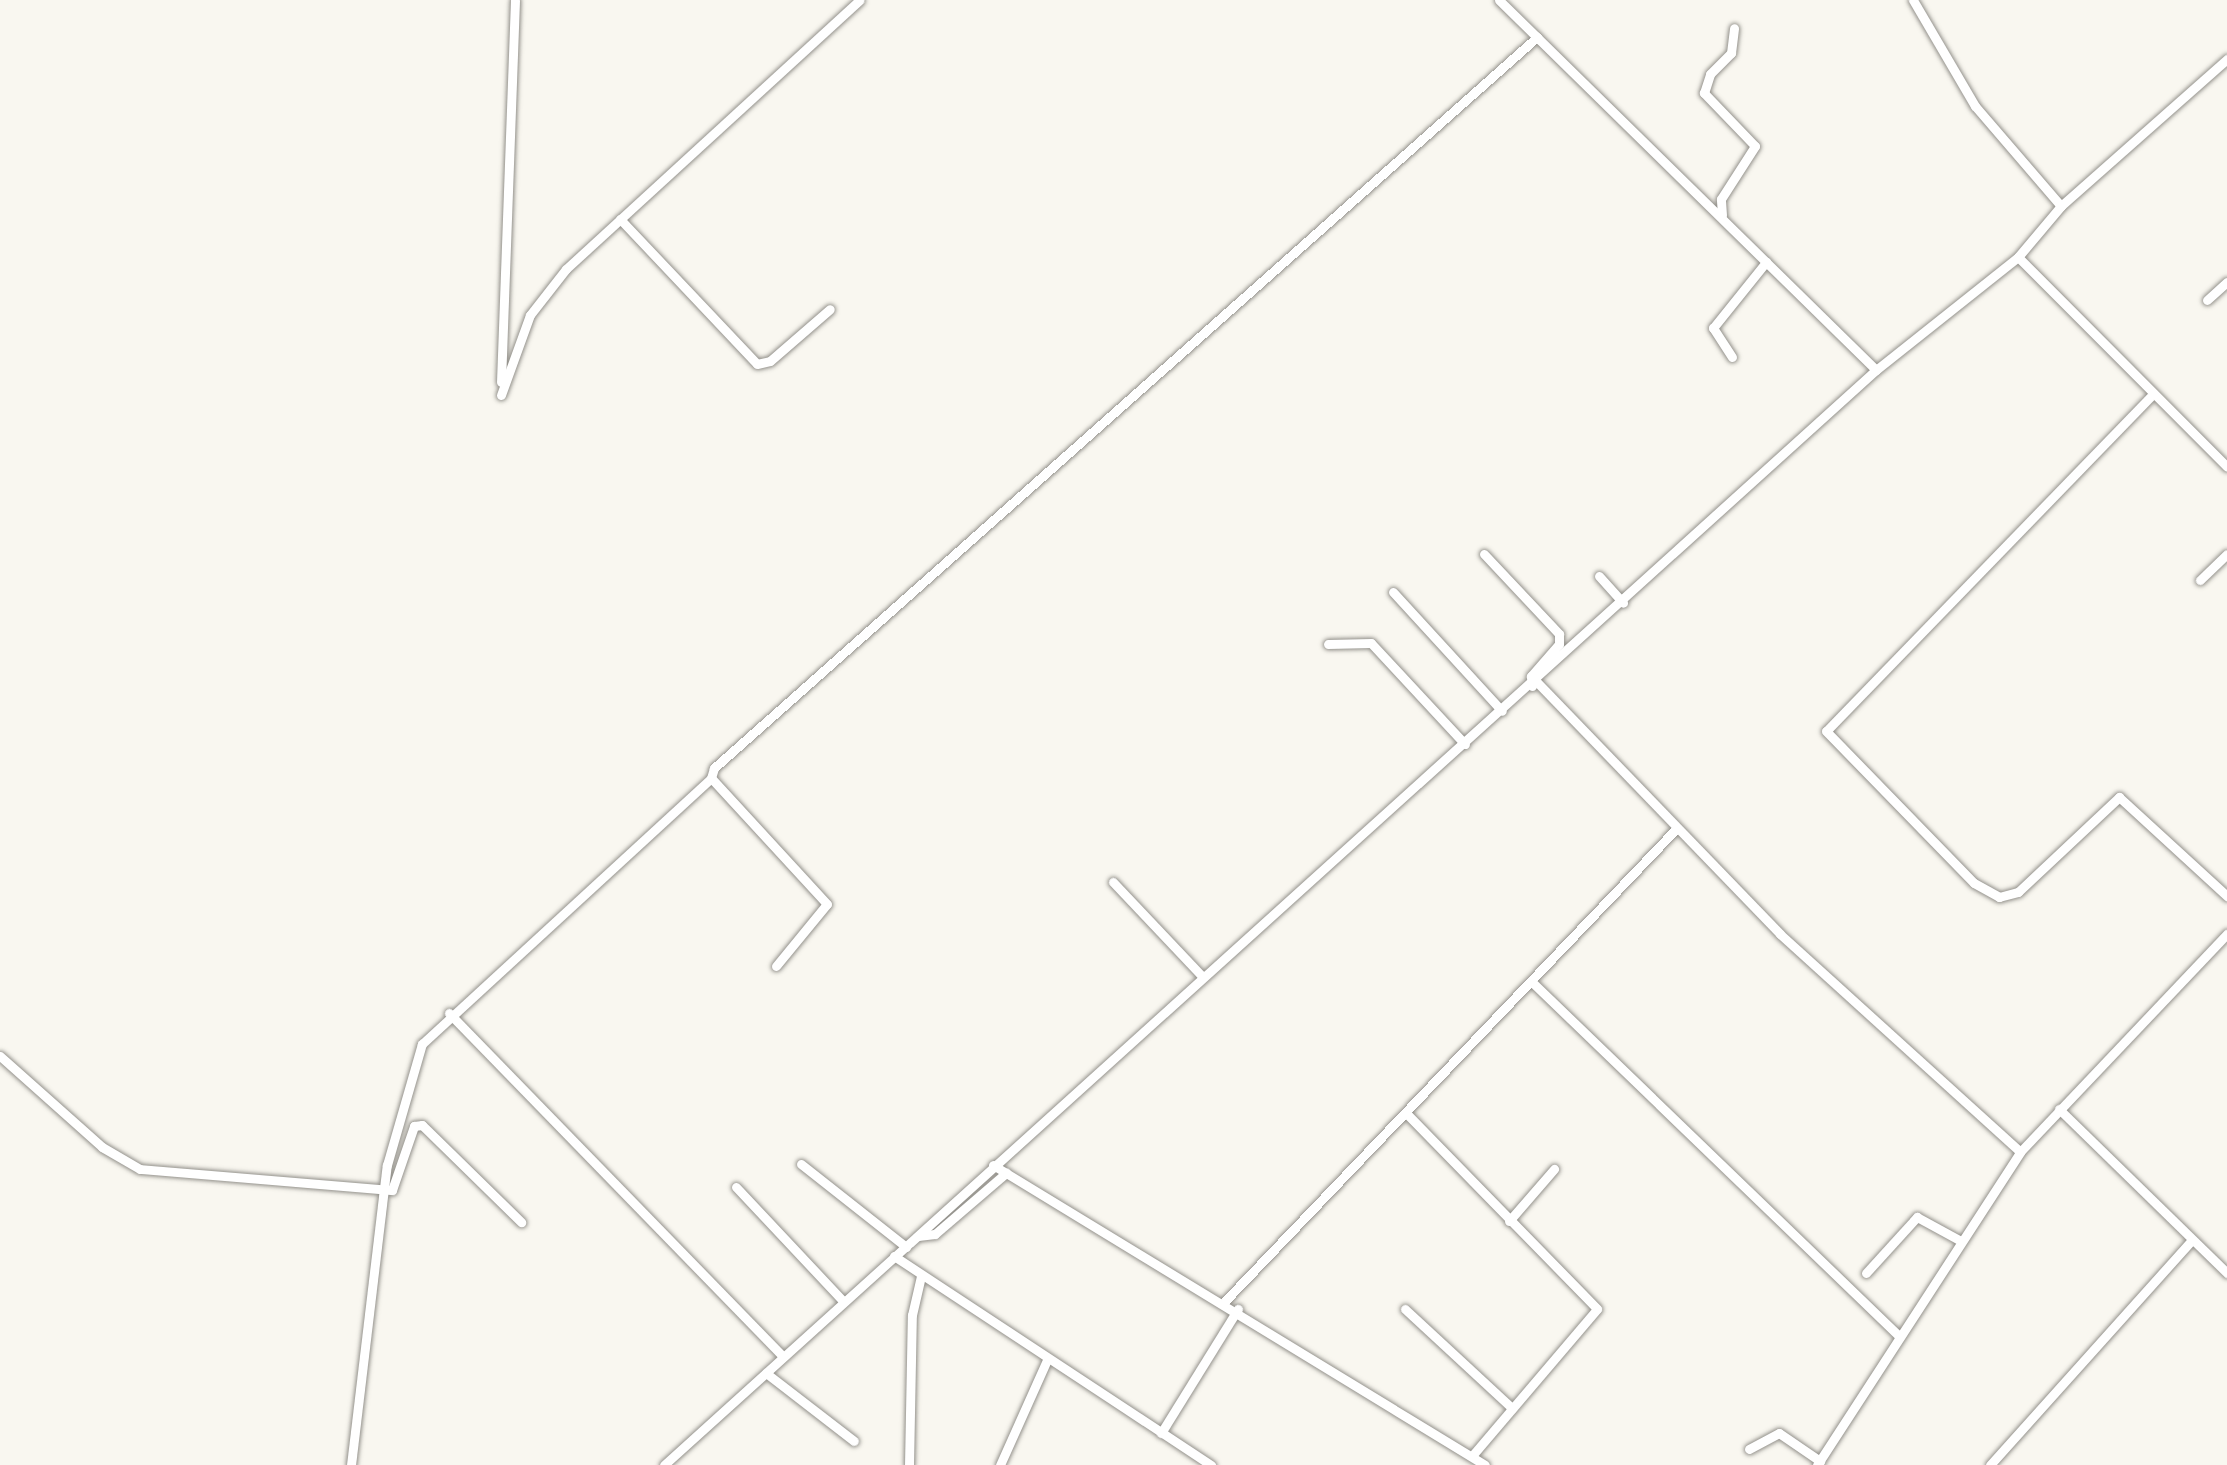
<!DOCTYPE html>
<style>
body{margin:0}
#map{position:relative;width:2227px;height:1465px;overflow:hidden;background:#f9f7f0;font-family:"Alegreya Sans",sans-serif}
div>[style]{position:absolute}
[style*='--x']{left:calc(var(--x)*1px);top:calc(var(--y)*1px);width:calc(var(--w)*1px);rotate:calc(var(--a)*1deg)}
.roads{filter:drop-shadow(0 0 2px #93918b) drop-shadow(0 0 2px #93918b)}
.minor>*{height:9px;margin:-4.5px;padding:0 4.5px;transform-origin:4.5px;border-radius:4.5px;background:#fff}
span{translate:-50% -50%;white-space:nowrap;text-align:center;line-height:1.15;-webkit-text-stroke:9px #fff;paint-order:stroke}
</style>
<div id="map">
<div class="roads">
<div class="minor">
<i style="--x:1499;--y:0;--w:528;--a:44.46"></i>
<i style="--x:2061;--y:206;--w:222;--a:-41.5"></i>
<i style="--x:1722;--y:215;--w:16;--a:-94"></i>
<i style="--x:1721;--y:199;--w:63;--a:-57.3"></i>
<i style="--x:1755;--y:146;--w:74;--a:-133.9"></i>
<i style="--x:1704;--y:93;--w:20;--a:-72"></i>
<i style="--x:1710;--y:74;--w:30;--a:-45"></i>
<i style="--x:1731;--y:53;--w:25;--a:-83"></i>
<i style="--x:620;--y:219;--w:199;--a:46.6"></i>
<i style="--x:757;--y:364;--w:13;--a:-13"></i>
<i style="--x:770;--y:361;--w:79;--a:-40.9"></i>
<i style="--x:2018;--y:257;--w:296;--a:45.1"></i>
<i style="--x:2207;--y:300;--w:27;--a:-42"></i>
<i style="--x:1732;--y:357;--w:35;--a:-123"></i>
<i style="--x:1713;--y:328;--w:85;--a:-51.2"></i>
<i style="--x:501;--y:382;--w:382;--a:-87.9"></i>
<i style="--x:501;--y:395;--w:85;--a:-70.1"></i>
<i style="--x:530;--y:315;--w:58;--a:-52"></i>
<i style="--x:566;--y:269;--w:398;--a:-42.5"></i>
<i style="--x:2150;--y:397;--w:465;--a:134.1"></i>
<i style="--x:1826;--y:731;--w:212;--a:45.8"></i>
<i style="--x:1974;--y:883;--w:29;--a:29"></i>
<i style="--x:1999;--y:897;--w:20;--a:-15"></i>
<i style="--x:2018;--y:892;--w:139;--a:-43.2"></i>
<i style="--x:2119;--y:797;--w:147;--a:42.5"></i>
<i style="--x:1484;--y:554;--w:110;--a:46.8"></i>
<i style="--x:1559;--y:634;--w:10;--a:90"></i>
<i style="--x:1559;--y:644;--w:43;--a:131.2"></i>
<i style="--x:1531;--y:676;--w:10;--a:84"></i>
<i style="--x:1599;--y:576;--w:36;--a:48"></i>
<i style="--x:2200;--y:580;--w:37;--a:-44"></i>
<i style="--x:1393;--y:592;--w:161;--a:47.5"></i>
<i style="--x:1328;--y:644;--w:43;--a:-1.3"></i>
<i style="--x:1371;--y:643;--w:138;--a:47.1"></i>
<i style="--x:1537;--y:682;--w:350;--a:46"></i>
<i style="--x:1780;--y:934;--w:324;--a:42.2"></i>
<i style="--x:1113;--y:882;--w:129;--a:46.6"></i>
<i style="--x:776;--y:966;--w:80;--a:-50.6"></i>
<i style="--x:827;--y:904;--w:171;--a:-132.6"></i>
<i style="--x:711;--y:778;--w:10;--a:-73"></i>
<i style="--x:714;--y:768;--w:1101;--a:-41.61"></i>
<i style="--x:1533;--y:983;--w:507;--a:43.96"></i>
<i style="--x:449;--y:1013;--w:479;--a:45.8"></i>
<i style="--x:0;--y:1056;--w:137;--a:41.7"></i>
<i style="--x:102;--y:1147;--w:44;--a:30.1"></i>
<i style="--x:140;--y:1169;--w:253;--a:4.8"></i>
<i style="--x:392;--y:1190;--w:68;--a:-71"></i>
<i style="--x:414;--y:1126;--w:8;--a:-7"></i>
<i style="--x:422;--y:1125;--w:139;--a:44.4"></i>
<i style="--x:2059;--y:1109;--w:235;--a:44.3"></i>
<i style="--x:1407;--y:1114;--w:272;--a:45.7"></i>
<i style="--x:1597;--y:1309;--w:193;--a:130.4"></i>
<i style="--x:801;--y:1164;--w:134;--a:38.3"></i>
<i style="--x:993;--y:1165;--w:576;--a:31.37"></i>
<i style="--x:736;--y:1187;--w:156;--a:46.8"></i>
<i style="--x:1509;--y:1221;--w:69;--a:-49.1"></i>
<i style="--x:918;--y:1236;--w:17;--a:-7"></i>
<i style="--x:935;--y:1234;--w:94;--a:-40.7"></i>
<i style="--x:894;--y:1256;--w:380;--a:33.4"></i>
<i style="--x:1866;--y:1273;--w:76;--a:-47.7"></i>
<i style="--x:1917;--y:1217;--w:50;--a:28.6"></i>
<i style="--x:1225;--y:1301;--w:650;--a:-46.31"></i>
<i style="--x:1405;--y:1309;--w:146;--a:42.8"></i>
<i style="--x:766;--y:1373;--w:111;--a:37.7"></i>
<i style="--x:1161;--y:1433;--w:146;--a:-58.2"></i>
<i style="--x:1749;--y:1449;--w:34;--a:-28"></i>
<i style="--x:1779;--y:1433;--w:50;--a:34.3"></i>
<i style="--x:351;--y:1465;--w:302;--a:-83.2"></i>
<i style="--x:387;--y:1165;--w:126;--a:-73.9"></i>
<i style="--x:422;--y:1044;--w:393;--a:-42.6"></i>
<i style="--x:664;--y:1465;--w:1633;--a:-42.1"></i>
<i style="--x:1876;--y:370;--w:181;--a:-38.5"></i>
<i style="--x:2018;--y:257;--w:67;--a:-49.9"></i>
<i style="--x:2061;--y:206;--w:132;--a:-130.7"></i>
<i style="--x:1975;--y:106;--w:123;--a:-120.3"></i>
<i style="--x:909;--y:1465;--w:150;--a:-88.9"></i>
<i style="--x:912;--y:1315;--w:40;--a:-77"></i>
<i style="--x:1000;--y:1465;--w:115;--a:-65.9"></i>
<i style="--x:1817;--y:1465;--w:373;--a:-57"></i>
<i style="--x:2020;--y:1152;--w:301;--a:-46.5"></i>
<i style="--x:1990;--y:1465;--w:302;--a:-48.1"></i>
</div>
</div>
</div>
